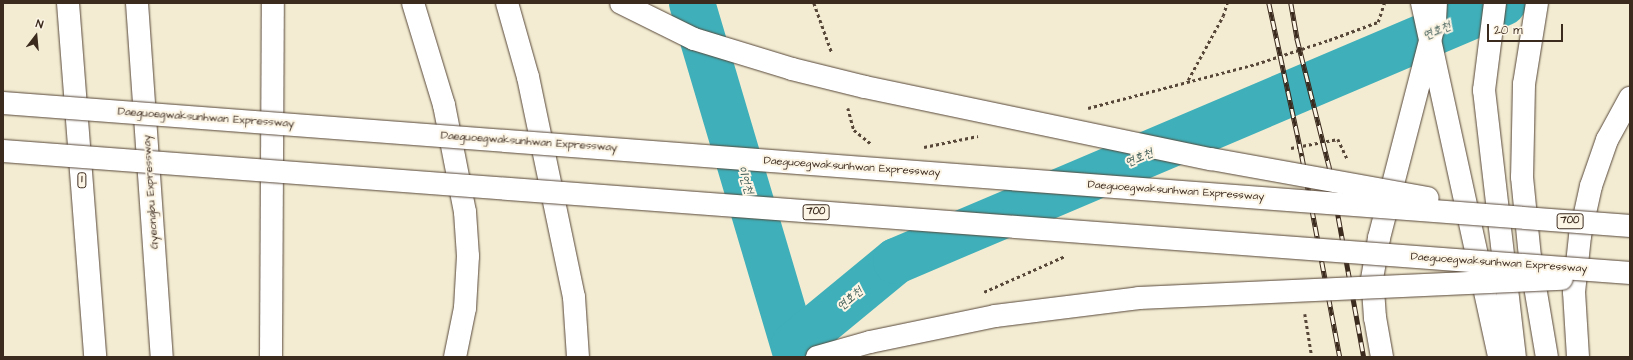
<!DOCTYPE html>
<meta charset="utf-8">
<style>
body{margin:0}
#map{position:relative;width:1633px;height:360px;overflow:hidden;background:#f3ecd2;font-family:"Architects Daughter","Poor Story",sans-serif}
div>[style]{position:absolute}
[style*='--x']{left:calc(var(--x)*1px);top:calc(var(--y)*1px);width:calc(var(--w)*1px);rotate:calc(var(--a)*1deg)}
.river>*{height:46px;margin:-23px;padding:0 23px;transform-origin:23px;border-radius:23px;background:#3fafb9}
.path>*{height:2.5px;margin-top:-1.25px;transform-origin:0;background:repeating-linear-gradient(90deg,#574739 0 3px,transparent 0 6px)}
.roads{filter:drop-shadow(0 0 1px #574739) drop-shadow(0 0 1px #574739)}
.minor>*{height:22px;margin:-11px;padding:0 11px;transform-origin:11px;border-radius:11px;background:#fff}
.major>*{height:22px;margin:-11px;padding:0 11px;transform-origin:11px;border-radius:11px;background:#fff}
.highway>*{height:22px;margin:-11px;padding:0 11px;transform-origin:11px;border-radius:11px;background:#fff}
.rail>*{height:4.5px;margin-top:-2.25px;transform-origin:0;background:repeating-linear-gradient(90deg,#fcf5e5 0 9px,#3b2a1e 0 18px);box-sizing:border-box;border-block:1px solid #3b2a1e}
.bridges{filter:drop-shadow(0 0 1px #574739) drop-shadow(0 0 1px #574739)}
.highway-bridge>*{height:22px;margin:-11px;padding:0 11px;transform-origin:11px;border-radius:11px;background:#fff}
span{translate:-50% -50%;white-space:nowrap;text-align:center;line-height:1.15;-webkit-text-stroke:4px #fcf5e5;paint-order:stroke}
.shield-label span{padding:1px 3px;background:#fcf5e5;border:1px solid;border-radius:3px;-webkit-text-stroke-width:0}
.shield-label{font-size:10px;color:#3b2a1e;font-weight:700}
.street-label{font-size:11px;color:#3b2a1e}
.water-label{font-size:12px;color:#3c5954;font-style:italic}
.frame{position:absolute;inset:0;border:4px solid #3b2a1e;pointer-events:none}
.north{position:absolute;left:16px;top:16px;width:40px;height:40px;-webkit-text-stroke:3px #fcf5e5;paint-order:stroke;rotate:16deg;font-size:11px;font-weight:700;line-height:16px;text-align:center;color:#3b2a1e}
.north::after{content:'';display:block;margin:auto;width:14px;height:18px;background:#3b2a1e;clip-path:polygon(50% 0,100% 100%,50% 72%,0 100%)}
.scale{position:absolute;left:1487px;top:24px;width:76px;height:18px;box-sizing:border-box;border:2px solid #3b2a1e;border-top:0;padding-left:5px;font-size:12px;line-height:14px;white-space:nowrap;color:#3b2a1e;-webkit-text-stroke:3px #fcf5e5;paint-order:stroke}
</style>
<div id="map">
<div class="river">
<i style="--x:692;--y:3;--w:369;--a:73.5"></i>
<i style="--x:794;--y:345;--w:132;--a:-39.5"></i>
<i style="--x:896;--y:261;--w:660;--a:-23.03"></i>
</div>
<div class="path">
<i style="--x:814;--y:3;--w:53;--a:70.2"></i>
<i style="--x:1188;--y:80;--w:73;--a:-61.3"></i>
<i style="--x:1223;--y:16;--w:14;--a:-73"></i>
<i style="--x:848;--y:108;--w:23;--a:75"></i>
<i style="--x:854;--y:130;--w:22;--a:39"></i>
<i style="--x:1088;--y:108;--w:174;--a:-14.7"></i>
<i style="--x:1256;--y:64;--w:77;--a:-18.2"></i>
<i style="--x:1329;--y:40;--w:52;--a:-20.2"></i>
<i style="--x:1378;--y:22;--w:20;--a:-72"></i>
<i style="--x:924;--y:147;--w:55;--a:-11.5"></i>
<i style="--x:1291;--y:148;--w:48;--a:-10.8"></i>
<i style="--x:1338;--y:139;--w:21;--a:65"></i>
<i style="--x:984;--y:292;--w:89;--a:-24"></i>
<i style="--x:1305;--y:314;--w:44;--a:80.8"></i>
</div>
<div class="roads">
<div class="minor">
<i style="--x:507;--y:3;--w:77;--a:74.2"></i>
<i style="--x:528;--y:77;--w:225;--a:78.2"></i>
<i style="--x:574;--y:297;--w:60;--a:86.2"></i>
<i style="--x:1382;--y:357;--w:40;--a:-100"></i>
<i style="--x:1375;--y:318;--w:39;--a:-94"></i>
<i style="--x:1372;--y:279;--w:42;--a:-80.3"></i>
<i style="--x:1379;--y:238;--w:224;--a:-75.5"></i>
<i style="--x:1435;--y:21;--w:18;--a:-87"></i>
<i style="--x:1578;--y:357;--w:65;--a:-93.5"></i>
<i style="--x:1574;--y:292;--w:56;--a:-83.9"></i>
<i style="--x:1580;--y:236;--w:51;--a:-77.6"></i>
<i style="--x:1591;--y:186;--w:49;--a:-70.8"></i>
<i style="--x:1607;--y:140;--w:48;--a:-61.3"></i>
</div>
<div class="major">
<i style="--x:1422;--y:3;--w:362;--a:77.7"></i>
<i style="--x:1495;--y:3;--w:88;--a:97.2"></i>
<i style="--x:1484;--y:90;--w:269;--a:83.4"></i>
<i style="--x:1537;--y:3;--w:82;--a:99.1"></i>
<i style="--x:1524;--y:84;--w:93;--a:91.2"></i>
<i style="--x:1522;--y:177;--w:80;--a:84.3"></i>
<i style="--x:1530;--y:257;--w:101;--a:80.4"></i>
</div>
<div class="highway">
<i style="--x:68;--y:3;--w:355;--a:85.6"></i>
<i style="--x:137;--y:3;--w:355;--a:86"></i>
<i style="--x:413;--y:3;--w:107;--a:73.1"></i>
<i style="--x:444;--y:105;--w:109;--a:78.9"></i>
<i style="--x:465;--y:212;--w:44;--a:86.1"></i>
<i style="--x:468;--y:256;--w:52;--a:93.3"></i>
<i style="--x:465;--y:308;--w:50;--a:101.5"></i>
<i style="--x:271;--y:357;--w:354;--a:-89.7"></i>
</div>
</div>
<div class="rail">
<i style="--x:1269;--y:3;--w:157;--a:77.8"></i>
<i style="--x:1302;--y:156;--w:205;--a:79.3"></i>
<i style="--x:1291;--y:3;--w:36;--a:80"></i>
<i style="--x:1297;--y:38;--w:131;--a:75.9"></i>
<i style="--x:1329;--y:165;--w:195;--a:79.7"></i>
</div>
<div class="bridges">
<div class="highway-bridge">
<i style="--x:621;--y:3;--w:81;--a:26.3"></i>
<i style="--x:694;--y:39;--w:102;--a:17"></i>
<i style="--x:792;--y:69;--w:75;--a:13.9"></i>
<i style="--x:865;--y:87;--w:353;--a:11.8"></i>
<i style="--x:1211;--y:159;--w:220;--a:10.2"></i>
<i style="--x:3;--y:103;--w:1632;--a:4.32"></i>
<i style="--x:3;--y:151;--w:1632;--a:4.29"></i>
<i style="--x:817;--y:357;--w:55;--a:-15.8"></i>
<i style="--x:870;--y:342;--w:128;--a:-11.7"></i>
<i style="--x:995;--y:316;--w:145;--a:-7.1"></i>
<i style="--x:1139;--y:298;--w:423;--a:-2.6"></i>
</div>
</div>
<div class="shield-label">
<span style="left:82px;top:180px">1</span>
<span style="left:816px;top:212px">700</span>
<span style="left:1570px;top:221px">700</span>
</div>
<div class="street-label">
<span style="left:206px;top:118px;rotate:4deg">Daeguoegwaksunhwan Expressway</span>
<span style="left:529px;top:142px;rotate:4deg">Daeguoegwaksunhwan Expressway</span>
<span style="left:852px;top:167px;rotate:4deg">Daeguoegwaksunhwan Expressway</span>
<span style="left:1176px;top:191px;rotate:4deg">Daeguoegwaksunhwan Expressway</span>
<span style="left:151px;top:192px;rotate:-94deg">Gyeongbu Expressway</span>
<span style="left:1499px;top:263px;rotate:4deg">Daeguoegwaksunhwan Expressway</span>
</div>
<div class="water-label">
<span style="left:1437px;top:31px;rotate:-23deg">연호천</span>
<span style="left:1139px;top:158px;rotate:-23deg">연호천</span>
<span style="left:745px;top:180px;rotate:73deg">이언천</span>
<span style="left:850px;top:299px;rotate:-40deg">연호천</span>
</div>
<div class="frame"></div>
<div class="north">N</div>
<div class="scale">20 m</div>
</div>
